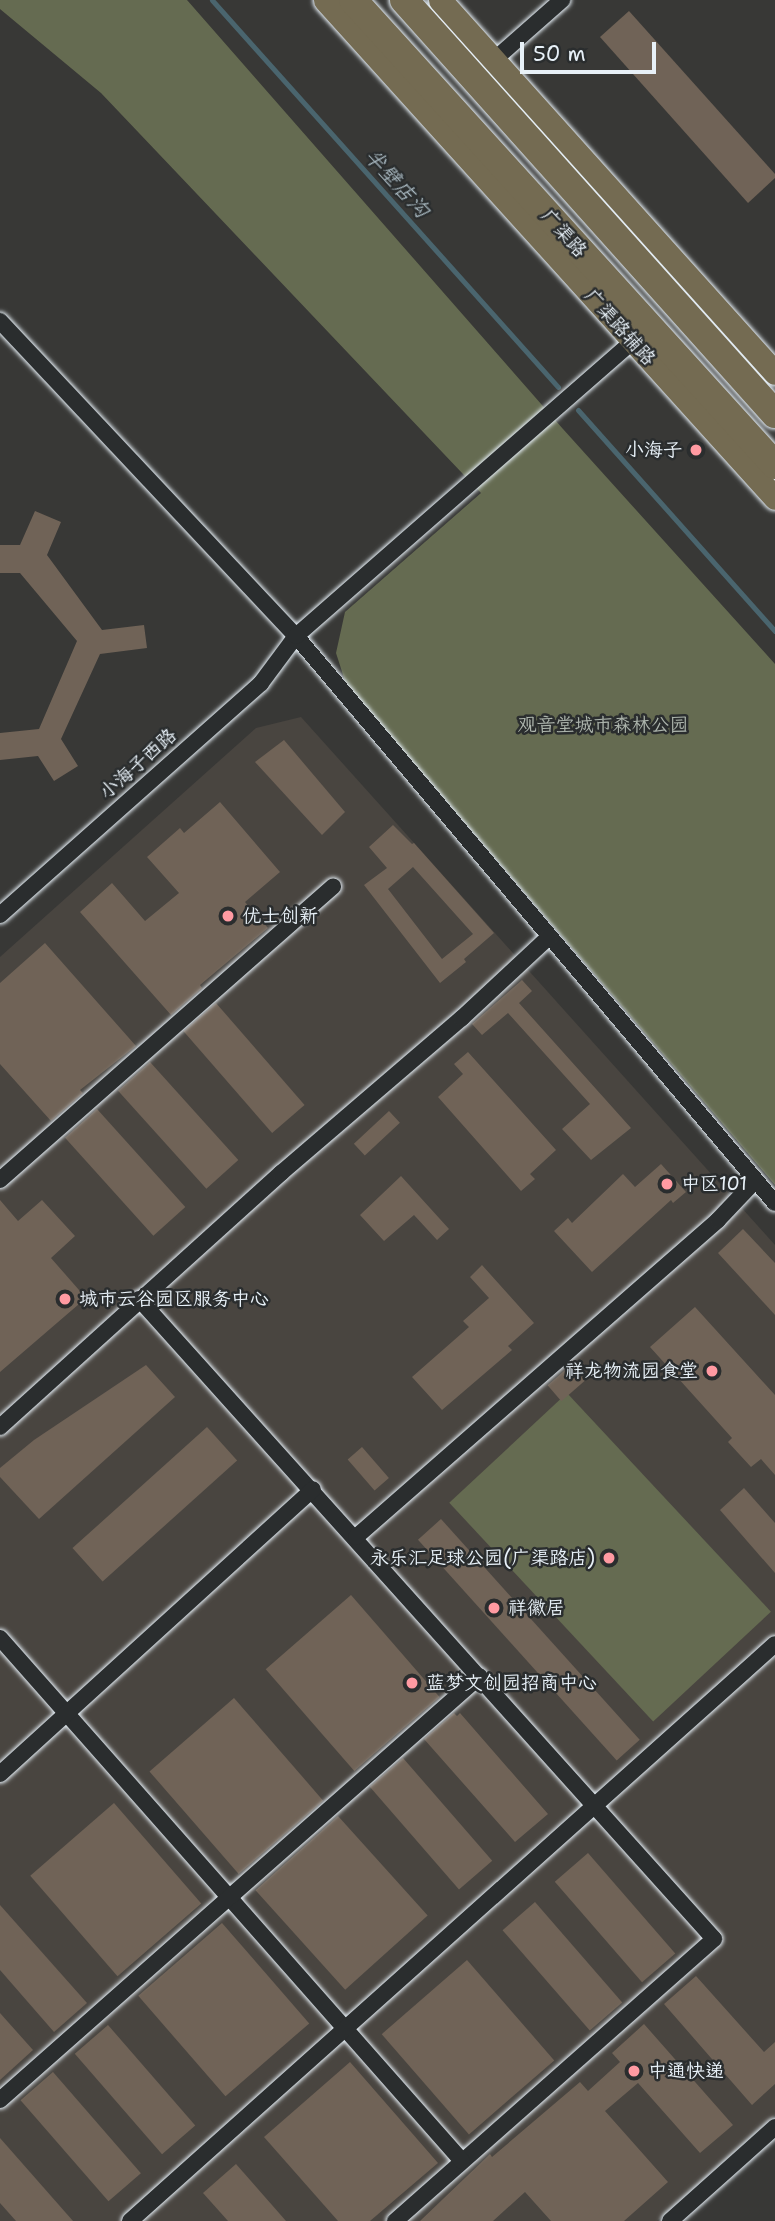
<!DOCTYPE html>
<meta charset="utf-8">
<style>
body{margin:0}
#map{position:relative;width:775px;height:2221px;overflow:hidden;background:#383836;font-family:"Shantell Sans","LXGW WenKai TC",sans-serif}
div>[style]{position:absolute}
[style*='--x']{left:calc(var(--x)*1px);top:calc(var(--y)*1px);width:calc(var(--w)*1px);rotate:calc(var(--a)*1deg)}
.built>*{inset:0;background:#494540}
.green>*{inset:0;background:#656b51;transform-origin:0 0}
.stream>*{height:5px;margin:-2.5px;padding:0 2.5px;transform-origin:2.5px;border-radius:2.5px;background:#4a656e}
.building>*{inset:0;background:#706357;transform-origin:0 0}
.roads{filter:drop-shadow(0 0 2px #e8f1f8) drop-shadow(0 0 2px #e8f1f8)}
.street>*{height:16px;margin:-8px;padding:0 8px;transform-origin:8px;border-radius:8px;background:#2a2d2e}
.primary>*{height:23px;margin:-11.5px;padding:0 11.5px;transform-origin:11.5px;border-radius:11.5px;background:#746b52}
.highway>*{height:28px;margin:-14px;padding:0 14px;transform-origin:14px;border-radius:14px;background:#746b52}
.dots>*{width:19px;height:19px;translate:-50% -50%;box-sizing:border-box;border:4px solid #2a2d2e;border-radius:50%}
span{translate:-50% -50%;white-space:nowrap;text-align:center;line-height:1.15;-webkit-text-stroke:5px #2a2d2e;paint-order:stroke}
.street-label{font-size:19px;color:#e8f1f8}
.poi-label{font-size:19px;color:#e8f1f8}
.right{translate:-100% -50%;text-align:right}
.left{translate:0 -50%;text-align:left}
.park-label{font-size:19px;color:#adb5ad}
.water-label{font-size:21px;color:#a9b9c1;font-style:italic}
.scale{position:absolute;left:520px;top:42px;width:136px;height:32px;box-sizing:border-box;border:4px solid #e8f1f8;border-top:0;padding-left:9px;font-size:21px;line-height:24px;white-space:nowrap;color:#e8f1f8;-webkit-text-stroke:5px #2a2d2e;paint-order:stroke}
</style>
<div id="map">
<div class="built">
<i style="clip-path:polygon(301px 717px,775px 1245px,775px 2115px,657px 2221px,0 2221px,0 957px,256px 728px)"></i>
</div>
<div class="green">
<i style="clip-path:polygon(0 0,187px 0,563px 429px,775px 664px,775px 1185px,346px 684px,336px 653px,345px 612px,481px 493px,101px 93px,0 9px)"></i>
<i style="left:567px;top:1393px;width:299px;height:161px;rotate:47deg"></i>
</div>
<div class="stream">
<i style="--x:212;--y:0;--w:519;--a:48.2"></i>
<i style="--x:578;--y:410;--w:296;--a:48.3"></i>
</div>
<div class="building">
<i style="clip-path:polygon(629px 11px,775px 174px,775px 178px,748px 203px,600px 37px)"></i>
<i style="clip-path:polygon(35px 511px,61px 522px,47px 555px,102px 630px,144px 625px,147px 648px,100px 654px,61px 739px,78px 766px,54px 781px,38px 756px,0 760px,0 733px,39px 729px,77px 641px,20px 573px,0 573px,0 545px,20px 545px)"></i>
<i style="clip-path:polygon(284px 740px,345px 812px,322px 835px,255px 762px)"></i>
<i style="clip-path:polygon(220px 802px,280px 872px,245px 902px,268px 928px,200px 985px,202px 988px,171px 1015px,80px 912px,112px 883px,145px 921px,179px 893px,147px 857px,180px 828px,184px 833px)"></i>
<i style="clip-path:polygon(evenodd,393px 825px,412px 844px,414px 843px,494px 933px,464px 959px,466px 962px,440px 983px,364px 885px,387px 868px,369px 847px,393px 825px,413px 867px,473px 934px,442px 959px,388px 889px,413px 867px)"></i>
<i style="clip-path:polygon(45px 943px,136px 1046px,80px 1090px,83px 1093px,51px 1121px,0 1064px,0 983px)"></i>
<i style="clip-path:polygon(522px 980px,532px 991px,519px 1003px,631px 1128px,591px 1160px,562px 1129px,590px 1104px,508px 1013px,482px 1035px,472px 1024px)"></i>
<i style="left:216px;top:1003px;width:135px;height:43px;rotate:49deg"></i>
<i style="clip-path:polygon(468px 1052px,556px 1150px,530px 1174px,535px 1179px,521px 1191px,438px 1097px,463px 1074px,454px 1064px)"></i>
<i style="left:150px;top:1062px;width:132px;height:43px;rotate:48deg"></i>
<i style="left:97px;top:1109px;width:132px;height:43px;rotate:48deg"></i>
<i style="left:389px;top:1111px;width:16px;height:48px;rotate:47deg"></i>
<i style="clip-path:polygon(661px 1164px,686px 1192px,673px 1203px,671px 1200px,592px 1272px,554px 1231px,568px 1218px,572px 1223px,623px 1174px,635px 1187px)"></i>
<i style="clip-path:polygon(401px 1176px,449px 1229px,437px 1240px,414px 1215px,384px 1241px,360px 1215px)"></i>
<i style="clip-path:polygon(0 1200px,18px 1221px,42px 1200px,75px 1236px,51px 1258px,86px 1298px,0 1372px)"></i>
<i style="clip-path:polygon(743px 1229px,775px 1263px,775px 1315px,718px 1253px)"></i>
<i style="clip-path:polygon(482px 1265px,534px 1323px,508px 1346px,512px 1350px,442px 1410px,412px 1377px,469px 1327px,463px 1321px,489px 1298px,470px 1277px)"></i>
<i style="clip-path:polygon(695px 1307px,775px 1395px,775px 1475px,761px 1459px,751px 1467px,728px 1442px,732px 1438px,650px 1347px)"></i>
<i style="clip-path:polygon(146px 1365px,175px 1397px,39px 1519px,0 1477px,0 1468px,34px 1440px)"></i>
<i style="left:571px;top:1365px;width:21px;height:31px;rotate:49deg"></i>
<i style="left:207px;top:1427px;width:45px;height:181px;rotate:48deg"></i>
<i style="left:362px;top:1447px;width:41px;height:19px;rotate:49deg"></i>
<i style="clip-path:polygon(744px 1488px,775px 1523px,775px 1573px,720px 1510px)"></i>
<i style="left:441px;top:1519px;width:297px;height:31px;rotate:48deg"></i>
<i style="left:351px;top:1595px;width:135px;height:113px;rotate:49deg"></i>
<i style="left:234px;top:1698px;width:136px;height:112px;rotate:49deg"></i>
<i style="clip-path:polygon(454px 1713px,457px 1716px,460px 1713px,548px 1814px,515px 1842px,424px 1739px)"></i>
<i style="left:403px;top:1758px;width:136px;height:44px;rotate:49deg"></i>
<i style="left:114px;top:1803px;width:133px;height:111px;rotate:49deg"></i>
<i style="left:338px;top:1816px;width:134px;height:111px;rotate:48deg"></i>
<i style="left:588px;top:1853px;width:133px;height:44px;rotate:49deg"></i>
<i style="left:535px;top:1902px;width:133px;height:43px;rotate:49deg"></i>
<i style="clip-path:polygon(0 1905px,87px 2003px,54px 2032px,0 1970px)"></i>
<i style="left:222px;top:1923px;width:133px;height:111px;rotate:49deg"></i>
<i style="left:467px;top:1960px;width:133px;height:113px;rotate:49deg"></i>
<i style="clip-path:polygon(696px 1976px,764px 2052px,775px 2042px,775px 2084px,752px 2105px,664px 2004px)"></i>
<i style="clip-path:polygon(0 2013px,33px 2050px,0 2080px)"></i>
<i style="clip-path:polygon(644px 2024px,733px 2125px,700px 2153px,638px 2083px,605px 2111px,668px 2182px,624px 2221px,551px 2221px,525px 2192px,493px 2221px,420px 2221px,490px 2154px,492px 2157px,580px 2082px,588px 2091px,620px 2062px,612px 2053px)"></i>
<i style="left:108px;top:2025px;width:133px;height:44px;rotate:49deg"></i>
<i style="clip-path:polygon(350px 2062px,438px 2163px,370px 2221px,338px 2221px,264px 2137px)"></i>
<i style="left:53px;top:2072px;width:134px;height:43px;rotate:49deg"></i>
<i style="clip-path:polygon(0 2138px,73px 2221px,16px 2221px,0 2203px)"></i>
<i style="clip-path:polygon(236px 2164px,286px 2221px,228px 2221px,203px 2193px)"></i>
</div>
<div class="roads">
<div class="street">
<i style="--x:494;--y:60;--w:91;--a:-41.4"></i>
<i style="--x:0;--y:321;--w:432;--a:46.8"></i>
<i style="--x:296;--y:636;--w:742;--a:49.81"></i>
<i style="--x:0;--y:915;--w:349;--a:-41.6"></i>
<i style="--x:261;--y:683;--w:59;--a:-53.3"></i>
<i style="--x:296;--y:636;--w:448;--a:-41.2"></i>
<i style="--x:0;--y:1180;--w:444;--a:-41.4"></i>
<i style="--x:139;--y:1299;--w:860;--a:48.06"></i>
<i style="--x:714;--y:1939;--w:426;--a:138.5"></i>
<i style="--x:0;--y:1427;--w:379;--a:-42.1"></i>
<i style="--x:281;--y:1173;--w:238;--a:-40.6"></i>
<i style="--x:462;--y:1018;--w:119;--a:-43"></i>
<i style="--x:356;--y:1537;--w:481;--a:-41.2"></i>
<i style="--x:718;--y:1220;--w:54;--a:-46.5"></i>
<i style="--x:0;--y:1638;--w:698;--a:48.54"></i>
<i style="--x:0;--y:1774;--w:423;--a:-42.3"></i>
<i style="--x:0;--y:2100;--w:640;--a:-41.46"></i>
<i style="--x:130;--y:2221;--w:865;--a:-41.81"></i>
<i style="--x:670;--y:2221;--w:141;--a:-41.8"></i>
</div>
<div class="primary">
<i style="--x:325;--y:0;--w:671;--a:47.9"></i>
<i style="--x:440;--y:0;--w:501;--a:48.07"></i>
</div>
<div class="highway">
<i style="--x:353;--y:0;--w:628;--a:47.78"></i>
<i style="--x:404;--y:0;--w:556;--a:48.14"></i>
</div>
</div>
<div class="dots">
<i style="left:696px;top:450px;background:#ff9aa2"></i>
<i style="left:228px;top:916px;background:#ff9aa2"></i>
<i style="left:667px;top:1184px;background:#ff9aa2"></i>
<i style="left:65px;top:1299px;background:#ff9aa2"></i>
<i style="left:712px;top:1371px;background:#ff9aa2"></i>
<i style="left:609px;top:1558px;background:#ff9aa2"></i>
<i style="left:494px;top:1608px;background:#ff9aa2"></i>
<i style="left:412px;top:1683px;background:#ff9aa2"></i>
<i style="left:634px;top:2071px;background:#ff9aa2"></i>
</div>
<div class="street-label">
<span style="left:564px;top:233px;rotate:48deg">广渠路</span>
<span style="left:620px;top:327px;rotate:48deg">广渠路辅路</span>
<span style="left:138px;top:764px;rotate:-42deg">小海子西路</span>
</div>
<div class="poi-label">
<span class="right" style="left:682px;top:450px">小海子</span>
<span class="left" style="left:242px;top:916px">优士创新</span>
<span class="left" style="left:681px;top:1184px">中区101</span>
<span class="left" style="left:79px;top:1299px">城市云谷园区服务中心</span>
<span class="right" style="left:698px;top:1371px">祥龙物流园食堂</span>
<span class="right" style="left:595px;top:1558px">永乐汇足球公园(广渠路店)</span>
<span class="left" style="left:508px;top:1608px">祥徽居</span>
<span class="left" style="left:426px;top:1683px">蓝梦文创园招商中心</span>
<span class="left" style="left:648px;top:2071px">中通快递</span>
</div>
<div class="park-label">
<span style="left:603px;top:725px">观音堂城市森林公园</span>
</div>
<div class="water-label">
<span style="left:397px;top:183px;rotate:48deg">半壁店沟</span>
</div>
<div class="scale">50 m</div>
</div>
